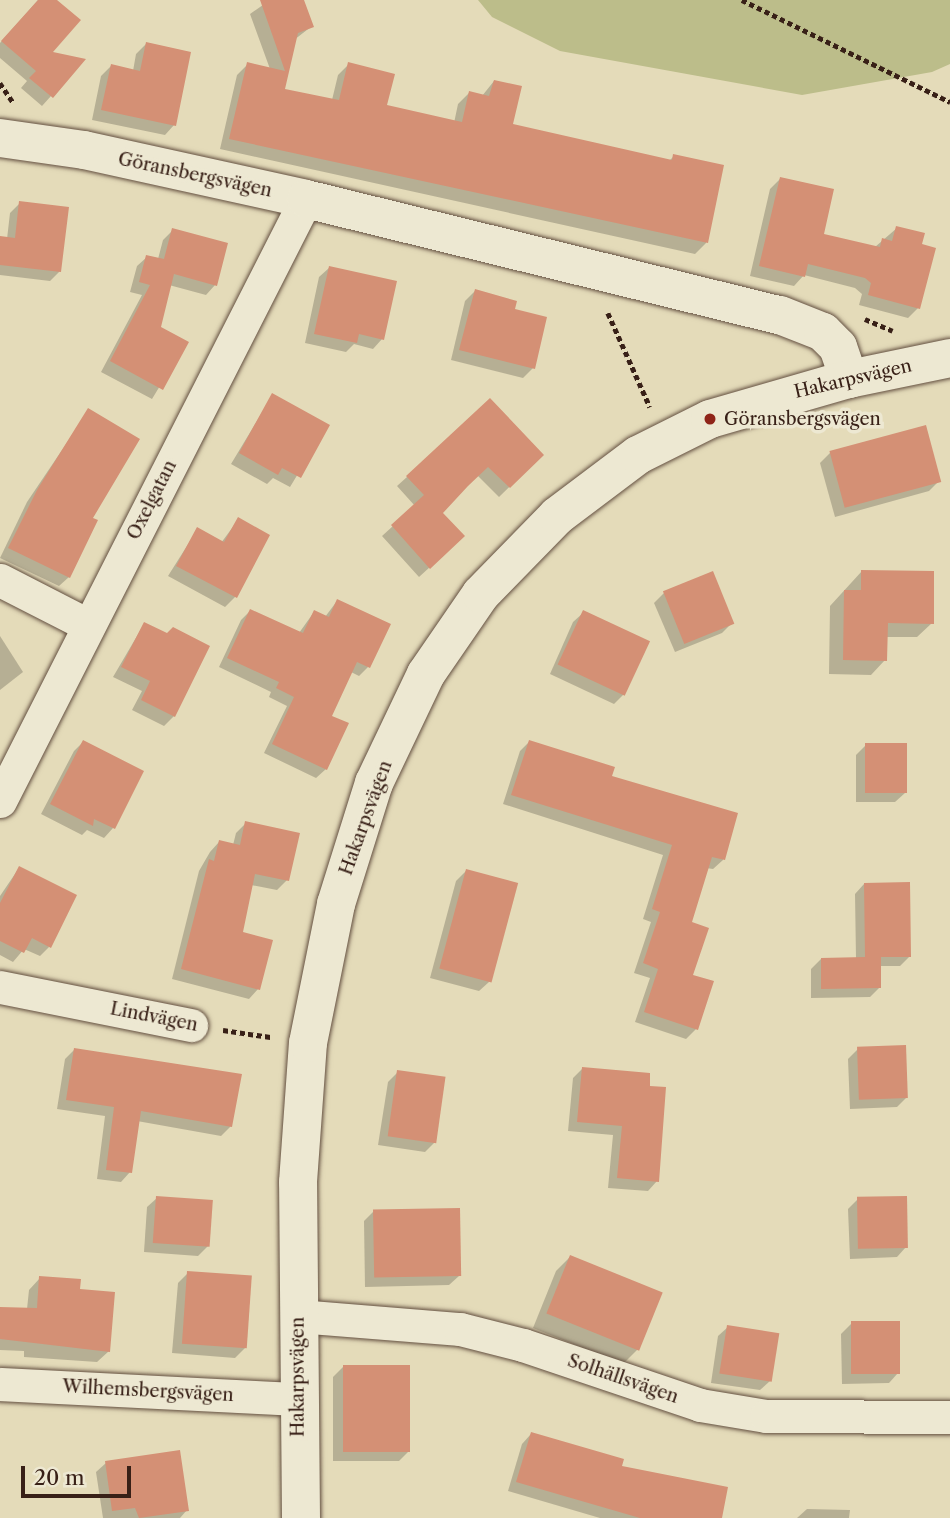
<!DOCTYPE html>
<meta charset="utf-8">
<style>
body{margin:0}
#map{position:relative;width:950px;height:1518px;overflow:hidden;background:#e4dbb9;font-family:"Libre Caslon Text",serif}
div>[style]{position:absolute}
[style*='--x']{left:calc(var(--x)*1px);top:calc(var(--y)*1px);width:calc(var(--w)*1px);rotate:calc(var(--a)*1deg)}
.green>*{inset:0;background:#bcbd8a}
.shadow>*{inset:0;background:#0003}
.building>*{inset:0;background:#d49075;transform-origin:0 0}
.path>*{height:4.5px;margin-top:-2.25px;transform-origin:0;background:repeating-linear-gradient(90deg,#382017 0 5px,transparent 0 8.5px)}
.roads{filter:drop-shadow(0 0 2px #634f40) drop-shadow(0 0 2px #634f40)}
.minor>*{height:33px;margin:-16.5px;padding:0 16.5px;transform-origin:16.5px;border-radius:16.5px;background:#ede8d2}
.tertiary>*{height:38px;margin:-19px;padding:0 19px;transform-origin:19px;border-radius:19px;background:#ede8d2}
.dots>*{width:19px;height:19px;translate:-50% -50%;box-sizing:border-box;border:4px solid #ede8d2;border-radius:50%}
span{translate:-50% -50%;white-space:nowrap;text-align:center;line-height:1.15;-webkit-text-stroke:7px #ede8d2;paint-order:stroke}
.street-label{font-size:18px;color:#382017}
.poi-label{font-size:18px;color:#382017}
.left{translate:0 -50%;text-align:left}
.scale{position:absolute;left:21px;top:1466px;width:110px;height:32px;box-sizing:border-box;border:4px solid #382017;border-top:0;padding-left:9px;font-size:21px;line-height:24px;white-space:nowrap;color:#382017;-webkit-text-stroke:5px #ede8d2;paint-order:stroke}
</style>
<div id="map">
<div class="green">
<i style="clip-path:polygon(478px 0,950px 0,950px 64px,932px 72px,802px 95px,560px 51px,492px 17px)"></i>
</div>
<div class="shadow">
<i style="clip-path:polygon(38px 0,55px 0,51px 96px,42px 106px,21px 88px,27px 81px,0 58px,0 43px)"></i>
<i style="clip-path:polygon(270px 0,302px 0,312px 26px,294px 40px,283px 91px,332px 100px,338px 75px,349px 64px,385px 107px,454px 123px,458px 104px,469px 93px,482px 96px,494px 81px,511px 125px,669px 161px,674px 156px,722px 167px,706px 243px,695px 254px,220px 149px,237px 75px,248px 64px,270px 69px,250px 14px)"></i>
<i style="clip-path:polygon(146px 44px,174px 125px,165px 135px,92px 120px,101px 76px,111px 66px,133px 71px,136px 54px)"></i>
<i style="clip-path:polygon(780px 179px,822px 236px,875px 247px,897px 228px,920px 245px,918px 308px,908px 318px,859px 305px,862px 294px,855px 288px,804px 275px,794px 286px,750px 276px,770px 189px)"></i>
<i style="clip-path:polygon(20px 203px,60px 271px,50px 281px,0 275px,0 238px,7px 239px,10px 213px)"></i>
<i style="clip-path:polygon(173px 230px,215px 285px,206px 295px,169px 285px,159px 328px,186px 343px,152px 399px,101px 372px,142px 295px,130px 292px,137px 266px,147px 257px,158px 259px,163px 240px)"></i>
<i style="clip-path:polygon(329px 268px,382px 339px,373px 349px,354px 344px,346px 352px,305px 343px,319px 277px)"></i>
<i style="clip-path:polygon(475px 291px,513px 311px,533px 368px,523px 378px,451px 360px,465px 301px)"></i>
<i style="clip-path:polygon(272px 396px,327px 426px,290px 487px,273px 478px,267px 484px,231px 464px)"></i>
<i style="clip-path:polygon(89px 410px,91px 518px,69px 577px,59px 586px,0 558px,27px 502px)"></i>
<i style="clip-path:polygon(830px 453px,939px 481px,929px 491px,835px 517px,820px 463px)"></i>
<i style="clip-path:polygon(542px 455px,499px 497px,477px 475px,441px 513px,453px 546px,419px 577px,382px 536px,415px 506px,397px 486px,407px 477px)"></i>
<i style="clip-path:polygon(238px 520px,235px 597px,225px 607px,168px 576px,197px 530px,221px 543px)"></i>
<i style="clip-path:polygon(862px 571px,932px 623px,917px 637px,886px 637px,885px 660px,871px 675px,829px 674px,830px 606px)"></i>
<i style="clip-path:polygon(664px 593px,732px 623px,722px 633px,675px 652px,654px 603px)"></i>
<i style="clip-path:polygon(337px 601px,368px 667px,359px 676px,351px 672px,330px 716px,326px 769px,316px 778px,264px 753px,287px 706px,269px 697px,271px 692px,219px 667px,241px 620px,250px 611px,299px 633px,314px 612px,325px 617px)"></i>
<i style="clip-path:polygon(583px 613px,624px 694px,614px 704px,550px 674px,573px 622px)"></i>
<i style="clip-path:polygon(144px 624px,167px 635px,174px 716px,164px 726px,132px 710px,142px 691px,113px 677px)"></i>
<i style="clip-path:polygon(0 636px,23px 672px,0 690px)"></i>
<i style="clip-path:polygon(83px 742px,113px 828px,104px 838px,87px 830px,82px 835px,41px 814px,74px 751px)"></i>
<i style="clip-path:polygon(529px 742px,610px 777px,736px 814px,723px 860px,713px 869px,706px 868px,689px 923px,696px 1029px,686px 1039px,635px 1022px,650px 978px,634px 973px,651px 922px,643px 919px,663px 855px,503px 804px,520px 751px)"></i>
<i style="clip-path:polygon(866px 745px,905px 793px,895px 802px,856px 802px,856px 755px)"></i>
<i style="clip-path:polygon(246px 823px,287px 880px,277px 890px,251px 885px,241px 933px,258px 989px,249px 999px,172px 979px,199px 871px,210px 852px,219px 842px,233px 845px,236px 833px)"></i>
<i style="clip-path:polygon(19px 868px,49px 947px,40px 956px,24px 949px,13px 962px,0 955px,0 896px)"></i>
<i style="clip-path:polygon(466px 871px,489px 982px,479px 991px,430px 978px,456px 881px)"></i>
<i style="clip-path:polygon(864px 884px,910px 956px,900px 966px,880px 966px,880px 987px,870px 997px,811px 998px,811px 969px,821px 959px,856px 959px,855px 894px)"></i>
<i style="clip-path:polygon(858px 1049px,907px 1097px,897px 1107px,850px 1109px,848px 1059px)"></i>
<i style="clip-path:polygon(74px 1050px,231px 1126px,221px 1136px,137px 1121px,130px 1172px,121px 1182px,97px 1179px,105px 1116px,57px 1109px,65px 1059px)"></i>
<i style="clip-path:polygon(583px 1068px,648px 1088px,657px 1181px,648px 1191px,608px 1188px,613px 1135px,568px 1131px,573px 1078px)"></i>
<i style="clip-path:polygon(398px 1072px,435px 1142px,425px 1152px,378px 1145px,388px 1082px)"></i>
<i style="clip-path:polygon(157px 1198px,208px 1246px,198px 1256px,144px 1252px,147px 1207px)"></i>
<i style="clip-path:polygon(858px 1199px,906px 1247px,897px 1257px,850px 1259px,848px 1209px)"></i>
<i style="clip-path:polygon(374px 1211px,459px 1276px,449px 1285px,365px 1287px,364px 1221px)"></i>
<i style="clip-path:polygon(570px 1257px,638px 1349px,623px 1364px,533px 1328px,556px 1271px)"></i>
<i style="clip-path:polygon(188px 1273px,245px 1348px,235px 1358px,172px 1353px,178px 1283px)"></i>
<i style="clip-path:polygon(40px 1278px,78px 1291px,109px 1351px,97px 1362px,24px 1357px,24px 1351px,0 1350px,0 1309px,27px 1309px,29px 1290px)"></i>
<i style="clip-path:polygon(851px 1324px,898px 1373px,889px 1383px,842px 1384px,841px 1334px)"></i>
<i style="clip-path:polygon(728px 1327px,770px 1381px,760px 1390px,711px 1383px,718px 1336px)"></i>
<i style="clip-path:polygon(343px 1367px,409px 1451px,399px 1461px,333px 1461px,333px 1377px)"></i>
<i style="clip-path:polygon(531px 1434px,620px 1467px,720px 1518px,600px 1518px,508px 1491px,522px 1444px)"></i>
<i style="clip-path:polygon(106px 1463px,187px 1510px,180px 1518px,103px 1518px,96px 1472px)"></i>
<i style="clip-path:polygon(807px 1509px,850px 1510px,849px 1518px,797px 1518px)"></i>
</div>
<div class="building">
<i style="clip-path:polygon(38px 0,57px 0,81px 20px,53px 52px,86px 59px,53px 98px,29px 78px,36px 71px,1px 41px)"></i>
<i style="clip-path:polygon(260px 0,304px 0,314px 27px,298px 33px,285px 89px,339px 100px,348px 62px,395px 74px,387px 105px,462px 122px,469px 91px,489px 96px,494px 80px,522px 86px,513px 124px,672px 160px,673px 154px,724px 165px,708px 243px,229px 139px,247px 62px,285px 71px)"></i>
<i style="clip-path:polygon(146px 42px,191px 52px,176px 126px,101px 110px,111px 64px,140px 71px)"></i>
<i style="clip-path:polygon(780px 177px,834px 189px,824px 234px,880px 247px,882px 238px,892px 241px,896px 226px,925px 233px,922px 244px,936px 248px,920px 309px,868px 295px,871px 283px,865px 278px,808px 264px,805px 277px,759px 266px)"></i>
<i style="clip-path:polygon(19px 201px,69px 207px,61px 272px,0 265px,0 236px,15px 238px)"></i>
<i style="clip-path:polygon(172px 228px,228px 243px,217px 286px,174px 274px,161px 327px,189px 342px,163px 390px,110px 361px,150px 285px,139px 282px,146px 255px,164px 259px)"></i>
<i style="clip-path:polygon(329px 266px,397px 281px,384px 340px,359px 334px,357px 343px,314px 334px)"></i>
<i style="clip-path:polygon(475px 289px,517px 301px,515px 309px,547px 317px,535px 369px,459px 350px)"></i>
<i style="clip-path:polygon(272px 393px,330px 425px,301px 478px,282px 468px,278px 475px,239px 453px)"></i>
<i style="clip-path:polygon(490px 398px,544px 455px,510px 488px,488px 467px,468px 486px,443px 513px,465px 536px,430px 569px,391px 525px,424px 495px,406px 476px)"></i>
<i style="clip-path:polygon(88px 408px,140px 439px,93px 518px,98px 520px,70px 578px,8px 548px,37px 490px)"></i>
<i style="left:926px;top:425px;width:59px;height:100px;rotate:75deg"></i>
<i style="clip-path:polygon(238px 517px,270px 535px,237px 598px,176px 566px,197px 527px,224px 542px)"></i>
<i style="clip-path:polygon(861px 570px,934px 571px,934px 624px,888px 623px,887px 661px,843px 660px,844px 590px,861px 590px)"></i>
<i style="left:713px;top:571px;width:57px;height:54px;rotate:68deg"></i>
<i style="clip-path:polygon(337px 599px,391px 624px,370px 668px,357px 662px,332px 716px,349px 723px,327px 770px,272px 744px,294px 697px,276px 688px,279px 682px,227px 658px,250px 609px,303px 633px,314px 610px,329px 617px)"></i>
<i style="left:583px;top:610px;width:74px;height:60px;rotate:25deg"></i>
<i style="clip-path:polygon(144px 622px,167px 633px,173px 627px,210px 646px,175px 717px,141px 700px,150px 681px,121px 667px)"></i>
<i style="clip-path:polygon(83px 740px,144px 771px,115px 829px,94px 819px,93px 826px,50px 804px)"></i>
<i style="clip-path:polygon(529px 740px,615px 767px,612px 776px,738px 813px,725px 860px,712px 857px,692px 922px,709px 928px,693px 975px,714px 981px,698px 1030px,644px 1012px,658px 969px,643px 963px,660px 912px,652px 909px,672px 845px,511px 795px)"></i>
<i style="left:865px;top:743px;width:42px;height:50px"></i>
<i style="clip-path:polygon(245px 821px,300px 833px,289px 881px,255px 874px,243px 932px,273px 940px,260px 990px,181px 969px,209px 859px,214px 861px,219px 840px,240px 845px)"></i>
<i style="clip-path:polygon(19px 866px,77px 895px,51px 948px,32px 938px,24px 953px,0 941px,0 903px)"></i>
<i style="left:466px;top:869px;width:54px;height:103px;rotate:15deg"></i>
<i style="clip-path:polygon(910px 882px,911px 957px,881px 957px,881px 988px,821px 989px,821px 958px,865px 957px,864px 883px)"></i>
<i style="left:906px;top:1045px;width:53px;height:49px;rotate:88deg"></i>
<i style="clip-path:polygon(74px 1048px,242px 1074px,232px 1127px,141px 1111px,132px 1173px,106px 1170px,114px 1107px,66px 1100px)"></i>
<i style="clip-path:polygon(582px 1067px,650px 1073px,650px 1086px,666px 1087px,659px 1182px,617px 1178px,622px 1126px,577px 1122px)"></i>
<i style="left:397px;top:1070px;width:49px;height:67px;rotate:8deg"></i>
<i style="left:156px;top:1196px;width:57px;height:47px;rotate:4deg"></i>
<i style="left:907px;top:1196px;width:52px;height:50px;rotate:89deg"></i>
<i style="left:460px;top:1208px;width:68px;height:87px;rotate:89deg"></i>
<i style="left:570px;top:1255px;width:100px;height:63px;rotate:22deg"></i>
<i style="left:187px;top:1271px;width:65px;height:73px;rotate:4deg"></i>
<i style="clip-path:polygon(39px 1276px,81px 1279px,80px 1289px,115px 1292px,110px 1352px,0 1339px,0 1307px,37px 1308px)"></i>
<i style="left:900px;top:1321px;width:53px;height:49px;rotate:90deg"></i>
<i style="left:727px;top:1325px;width:53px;height:49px;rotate:9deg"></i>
<i style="left:343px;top:1365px;width:67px;height:87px"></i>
<i style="clip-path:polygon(531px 1432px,624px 1459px,622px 1466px,728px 1487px,722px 1518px,640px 1518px,516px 1482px)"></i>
<i style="clip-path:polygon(180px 1450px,189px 1511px,139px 1518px,135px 1508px,112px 1511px,105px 1461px)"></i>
</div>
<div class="path">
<i style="--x:742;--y:0;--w:232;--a:26.1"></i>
<i style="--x:0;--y:83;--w:23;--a:56"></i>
<i style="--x:608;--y:313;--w:103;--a:65.9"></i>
<i style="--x:865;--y:319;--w:30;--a:23"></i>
<i style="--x:223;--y:1030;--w:48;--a:8.5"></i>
</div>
<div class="roads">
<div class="minor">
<i style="--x:0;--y:580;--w:99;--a:27.1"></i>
<i style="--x:0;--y:801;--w:675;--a:-63.06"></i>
<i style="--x:0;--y:987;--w:195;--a:11.3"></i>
<i style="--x:298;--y:1316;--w:163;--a:4.6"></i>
<i style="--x:460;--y:1329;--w:65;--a:14.3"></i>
<i style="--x:523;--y:1345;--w:187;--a:18.7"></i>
<i style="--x:700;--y:1405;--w:67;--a:9.5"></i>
<i style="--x:766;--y:1416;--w:184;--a:0.3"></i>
<i style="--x:0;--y:1384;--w:297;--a:2.9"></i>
</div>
<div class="tertiary">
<i style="--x:0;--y:138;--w:85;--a:8.1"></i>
<i style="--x:84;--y:150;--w:227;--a:12.4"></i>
<i style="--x:306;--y:199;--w:488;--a:13.8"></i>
<i style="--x:780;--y:315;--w:46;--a:21.6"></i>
<i style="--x:823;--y:332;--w:21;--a:45"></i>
<i style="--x:838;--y:347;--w:34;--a:71"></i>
<i style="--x:301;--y:1518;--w:336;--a:-90.5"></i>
<i style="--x:298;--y:1182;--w:139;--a:-85.9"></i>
<i style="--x:308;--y:1043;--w:142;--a:-78.6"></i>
<i style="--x:336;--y:904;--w:127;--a:-72.6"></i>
<i style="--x:374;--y:783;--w:121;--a:-64.5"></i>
<i style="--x:426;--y:674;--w:97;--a:-55.5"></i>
<i style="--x:481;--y:594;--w:109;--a:-45.7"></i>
<i style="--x:557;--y:516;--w:101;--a:-37"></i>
<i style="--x:638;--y:455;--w:80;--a:-26.6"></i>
<i style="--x:710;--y:419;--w:145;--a:-16.1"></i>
<i style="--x:849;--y:379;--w:103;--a:-11.7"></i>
</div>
</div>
<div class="dots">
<i style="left:710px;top:419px;background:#8f2418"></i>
</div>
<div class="street-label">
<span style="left:195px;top:175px;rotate:12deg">Göransbergsvägen</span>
<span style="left:853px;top:379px;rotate:-13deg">Hakarpsvägen</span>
<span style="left:152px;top:500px;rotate:-63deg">Oxelgatan</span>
<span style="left:366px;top:818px;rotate:-70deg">Hakarpsvägen</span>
<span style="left:154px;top:1017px;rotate:11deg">Lindvägen</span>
<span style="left:298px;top:1377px;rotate:-90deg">Hakarpsvägen</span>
<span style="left:623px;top:1379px;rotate:19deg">Solhällsvägen</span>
<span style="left:148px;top:1391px;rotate:3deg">Wilhemsbergsvägen</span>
</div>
<div class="poi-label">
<span class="left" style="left:724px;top:419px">Göransbergsvägen</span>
</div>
<div class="scale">20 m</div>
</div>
